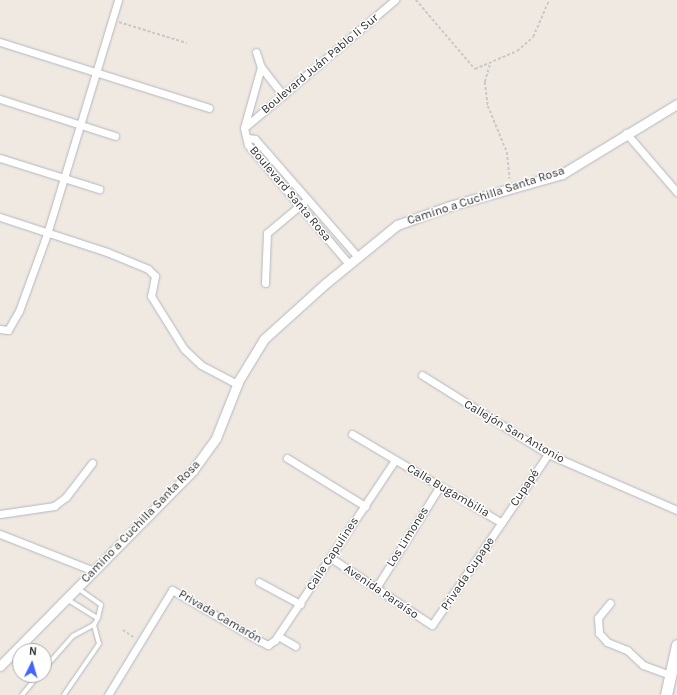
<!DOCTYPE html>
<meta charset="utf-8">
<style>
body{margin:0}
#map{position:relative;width:677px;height:695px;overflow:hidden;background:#efe9e1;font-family:Karla,sans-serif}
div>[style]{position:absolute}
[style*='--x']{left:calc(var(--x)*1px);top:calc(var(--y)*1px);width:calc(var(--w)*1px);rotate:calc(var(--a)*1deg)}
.path>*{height:1.5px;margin-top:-0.75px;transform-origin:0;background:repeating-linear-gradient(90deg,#c9c9c9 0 3px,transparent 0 5px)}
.roads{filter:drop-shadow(0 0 1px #b4b7c1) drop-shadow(0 0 1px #b4b7c1)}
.service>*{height:3.5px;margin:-1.75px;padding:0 1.75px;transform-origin:1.75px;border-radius:1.75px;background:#fff}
.minor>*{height:7px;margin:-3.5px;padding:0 3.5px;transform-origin:3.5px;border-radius:3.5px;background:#fff}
.tertiary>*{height:9px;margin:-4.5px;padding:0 4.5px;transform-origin:4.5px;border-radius:4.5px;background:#fff}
.secondary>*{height:11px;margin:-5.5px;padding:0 5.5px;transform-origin:5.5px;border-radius:5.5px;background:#fff}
span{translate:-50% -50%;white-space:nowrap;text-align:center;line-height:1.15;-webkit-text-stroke:3px #fff;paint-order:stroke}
.street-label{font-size:12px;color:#2e2e2e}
.north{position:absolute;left:12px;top:643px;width:40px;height:40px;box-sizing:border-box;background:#fff;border:1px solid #ababab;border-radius:50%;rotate:5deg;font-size:11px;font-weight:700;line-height:16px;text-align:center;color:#2e2e2e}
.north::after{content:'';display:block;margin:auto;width:14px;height:18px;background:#4264fb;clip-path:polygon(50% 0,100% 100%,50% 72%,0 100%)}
</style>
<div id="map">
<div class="path">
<i style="--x:416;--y:0;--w:91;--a:49.5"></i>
<i style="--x:475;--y:69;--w:46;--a:-23.2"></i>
<i style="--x:517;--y:51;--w:21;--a:-41"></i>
<i style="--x:533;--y:37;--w:40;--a:-66.6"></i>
<i style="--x:119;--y:22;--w:71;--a:17.2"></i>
<i style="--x:490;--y:65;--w:18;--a:106"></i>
<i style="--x:485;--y:82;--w:24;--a:83"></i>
<i style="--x:488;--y:106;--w:50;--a:67.6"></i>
<i style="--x:507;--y:152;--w:27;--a:84"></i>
<i style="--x:123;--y:630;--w:14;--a:34"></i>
</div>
<div class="roads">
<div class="service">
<i style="--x:67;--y:599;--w:36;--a:32"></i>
<i style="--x:98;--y:618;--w:13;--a:-77"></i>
<i style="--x:101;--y:605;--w:28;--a:-145"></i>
<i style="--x:44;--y:669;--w:44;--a:-48.7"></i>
<i style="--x:73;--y:636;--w:24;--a:-28"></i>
<i style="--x:94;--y:625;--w:8;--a:-60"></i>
<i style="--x:22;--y:695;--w:26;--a:-50"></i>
<i style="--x:64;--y:695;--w:62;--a:-55.5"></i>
<i style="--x:99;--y:644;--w:20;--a:-105"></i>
</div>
<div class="minor">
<i style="--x:0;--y:42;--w:219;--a:17.5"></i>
<i style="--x:256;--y:52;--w:16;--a:72"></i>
<i style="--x:261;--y:67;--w:36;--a:52"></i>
<i style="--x:261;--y:67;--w:63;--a:105.6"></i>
<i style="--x:244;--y:128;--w:17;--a:77"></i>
<i style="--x:248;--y:145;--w:156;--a:49.7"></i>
<i style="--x:0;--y:99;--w:121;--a:17.8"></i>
<i style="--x:245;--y:127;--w:197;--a:-40.3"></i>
<i style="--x:626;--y:133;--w:78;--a:49.2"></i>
<i style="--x:248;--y:138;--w:7;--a:8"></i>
<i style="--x:255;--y:139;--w:157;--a:48.9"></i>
<i style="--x:0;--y:158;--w:104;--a:17.4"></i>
<i style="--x:0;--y:217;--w:113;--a:18.1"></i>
<i style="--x:107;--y:252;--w:44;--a:22.5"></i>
<i style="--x:148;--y:269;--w:10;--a:45"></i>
<i style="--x:155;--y:276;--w:20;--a:101"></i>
<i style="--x:151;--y:296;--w:62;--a:58.1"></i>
<i style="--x:184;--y:349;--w:23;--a:43"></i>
<i style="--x:201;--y:365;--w:41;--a:27.8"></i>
<i style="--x:265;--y:283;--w:50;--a:-87.7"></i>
<i style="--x:267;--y:233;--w:48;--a:-40"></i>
<i style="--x:0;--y:329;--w:8;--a:7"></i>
<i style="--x:8;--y:330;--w:22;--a:-60"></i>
<i style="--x:19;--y:311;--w:82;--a:-70"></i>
<i style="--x:47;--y:234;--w:245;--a:-73.1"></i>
<i style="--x:422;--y:375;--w:149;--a:32.1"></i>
<i style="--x:548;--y:454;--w:141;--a:23.5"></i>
<i style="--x:352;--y:434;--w:174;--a:30.7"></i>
<i style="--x:287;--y:458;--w:92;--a:31.6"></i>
<i style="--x:0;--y:514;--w:55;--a:-8.4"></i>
<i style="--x:54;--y:506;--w:15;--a:-37"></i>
<i style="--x:66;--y:497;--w:43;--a:-52.6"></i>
<i style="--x:0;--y:534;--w:101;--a:21.5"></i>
<i style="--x:331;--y:558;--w:121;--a:33.6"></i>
<i style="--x:432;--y:625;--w:207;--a:-55.8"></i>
<i style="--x:259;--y:582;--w:47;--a:28.2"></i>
<i style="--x:376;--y:588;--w:120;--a:-57.9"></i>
<i style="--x:610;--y:603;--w:19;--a:129"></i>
<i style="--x:598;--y:618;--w:15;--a:86"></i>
<i style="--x:599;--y:633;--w:12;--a:48"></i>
<i style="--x:607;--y:642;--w:22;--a:22"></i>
<i style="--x:627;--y:650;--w:22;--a:43"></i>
<i style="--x:643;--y:665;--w:29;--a:20"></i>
<i style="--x:278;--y:636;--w:20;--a:30"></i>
<i style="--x:108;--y:695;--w:123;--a:-58.6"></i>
<i style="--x:172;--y:590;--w:102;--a:30.1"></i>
<i style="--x:260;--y:641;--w:9;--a:27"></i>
<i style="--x:268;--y:645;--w:9;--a:-36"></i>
<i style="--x:275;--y:640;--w:216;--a:-56.3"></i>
</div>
<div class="tertiary">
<i style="--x:0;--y:666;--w:275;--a:-45.4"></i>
<i style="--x:193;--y:470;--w:39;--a:-54"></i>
<i style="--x:216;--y:438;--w:62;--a:-68.4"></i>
<i style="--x:239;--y:380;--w:48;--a:-58.6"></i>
<i style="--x:264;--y:339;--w:84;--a:-42.1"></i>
<i style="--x:326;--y:283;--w:92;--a:-39.2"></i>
<i style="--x:397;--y:225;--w:59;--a:-19.7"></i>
<i style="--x:453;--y:205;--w:113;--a:-15.9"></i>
<i style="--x:562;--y:174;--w:135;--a:-31.3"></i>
</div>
<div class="secondary">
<i style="--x:666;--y:695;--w:51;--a:-77.6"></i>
</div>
</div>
<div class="street-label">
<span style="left:320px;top:64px;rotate:-40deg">Boulevard Juán Pablo Ii Sur</span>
<span style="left:290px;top:194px;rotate:50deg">Boulevard Santa Rosa</span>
<span style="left:486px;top:196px;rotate:-18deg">Camino a Cuchilla Santa Rosa</span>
<span style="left:514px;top:432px;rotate:30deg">Callejón San Antonio</span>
<span style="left:525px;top:488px;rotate:-56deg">Cupapé</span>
<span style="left:448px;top:491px;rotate:30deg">Calle Bugambilia</span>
<span style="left:141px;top:522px;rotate:-46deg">Camino a Cuchilla Santa Rosa</span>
<span style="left:408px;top:537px;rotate:-58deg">Los Limones</span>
<span style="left:333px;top:554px;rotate:-57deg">Calle Capulines</span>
<span style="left:468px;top:574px;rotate:-56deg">Privada Cupape</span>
<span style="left:381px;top:592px;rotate:34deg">Avenida Paraíso</span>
<span style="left:220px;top:617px;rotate:30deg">Privada Camarón</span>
</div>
<div class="north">N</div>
</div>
